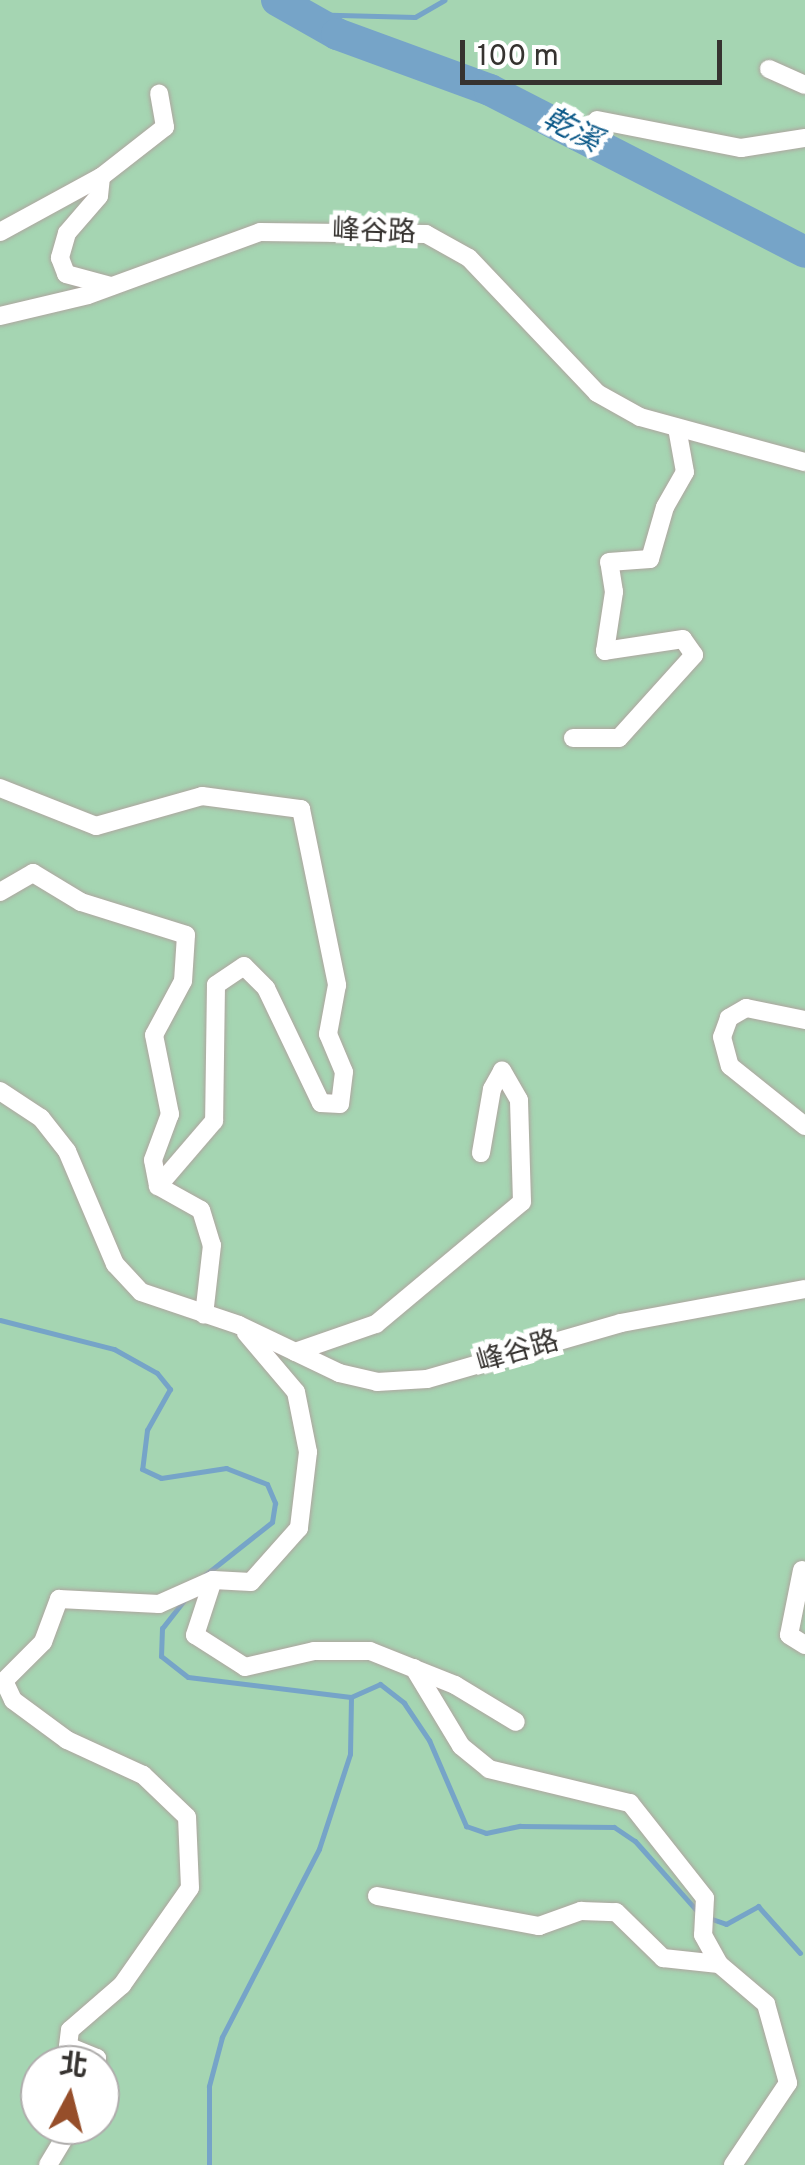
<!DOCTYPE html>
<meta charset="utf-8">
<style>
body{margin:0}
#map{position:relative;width:805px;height:2165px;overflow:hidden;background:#fbf2eb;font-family:Overpass,"Noto Sans TC",sans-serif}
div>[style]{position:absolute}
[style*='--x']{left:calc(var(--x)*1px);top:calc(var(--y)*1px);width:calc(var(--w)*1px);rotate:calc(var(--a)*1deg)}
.green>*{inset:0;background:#a5d5b2}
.stream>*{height:5px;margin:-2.5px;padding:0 2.5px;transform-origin:2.5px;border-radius:2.5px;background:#76a4c8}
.river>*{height:32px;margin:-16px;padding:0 16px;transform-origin:16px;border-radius:16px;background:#76a4c8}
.roads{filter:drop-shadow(0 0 2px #aea59f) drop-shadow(0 0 2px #aea59f)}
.minor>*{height:18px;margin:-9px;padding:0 9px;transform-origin:9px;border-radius:9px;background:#fff}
span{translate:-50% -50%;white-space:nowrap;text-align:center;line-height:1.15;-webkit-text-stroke:10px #fff;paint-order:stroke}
.street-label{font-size:28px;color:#363330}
.water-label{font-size:30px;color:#0c5988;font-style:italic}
.north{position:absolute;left:20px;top:2045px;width:100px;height:100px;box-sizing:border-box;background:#fff;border:2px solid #afadac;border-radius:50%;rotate:7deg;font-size:28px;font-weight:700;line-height:40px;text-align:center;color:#363330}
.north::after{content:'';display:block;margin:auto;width:35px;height:45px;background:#964e2a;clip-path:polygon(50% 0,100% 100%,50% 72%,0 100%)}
.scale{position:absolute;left:460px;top:40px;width:262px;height:45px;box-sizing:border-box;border:5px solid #363330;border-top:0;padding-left:12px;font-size:30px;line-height:35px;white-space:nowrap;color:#363330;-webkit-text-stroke:8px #fff;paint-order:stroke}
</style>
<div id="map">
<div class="green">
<i style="clip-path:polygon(evenodd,0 0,805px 0,805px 2165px,0 2165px,0 0,40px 2065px,100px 2065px,100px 2125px,40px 2125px,40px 2065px)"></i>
</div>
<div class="stream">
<i style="--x:302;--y:14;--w:113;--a:1.5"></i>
<i style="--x:415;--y:17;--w:34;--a:-30"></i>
<i style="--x:0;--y:1320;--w:118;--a:14.3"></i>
<i style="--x:114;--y:1349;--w:49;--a:29.2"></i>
<i style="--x:157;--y:1373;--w:21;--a:51"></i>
<i style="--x:170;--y:1389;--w:47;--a:119.3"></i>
<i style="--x:147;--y:1430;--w:39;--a:97"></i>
<i style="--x:142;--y:1469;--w:21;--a:25"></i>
<i style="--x:161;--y:1478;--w:66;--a:-8.7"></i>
<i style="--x:226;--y:1468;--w:44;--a:21.3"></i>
<i style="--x:267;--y:1484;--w:21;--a:67"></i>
<i style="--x:275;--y:1503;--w:19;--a:99"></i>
<i style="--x:272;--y:1522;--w:85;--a:141.7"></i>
<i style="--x:185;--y:1599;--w:37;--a:128"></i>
<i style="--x:162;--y:1628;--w:28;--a:92"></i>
<i style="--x:161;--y:1656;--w:34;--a:38"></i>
<i style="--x:188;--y:1677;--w:164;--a:7"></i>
<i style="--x:351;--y:1697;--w:57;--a:91"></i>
<i style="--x:350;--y:1754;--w:100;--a:108.1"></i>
<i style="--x:319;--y:1849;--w:212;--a:117.3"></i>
<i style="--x:222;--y:2037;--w:51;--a:104.9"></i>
<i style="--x:209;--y:2086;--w:79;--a:90"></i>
<i style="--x:351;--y:1697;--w:32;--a:-24"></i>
<i style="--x:380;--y:1684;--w:31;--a:38"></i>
<i style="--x:404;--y:1703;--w:45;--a:56"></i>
<i style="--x:429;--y:1740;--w:94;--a:66.7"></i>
<i style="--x:466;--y:1826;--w:21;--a:19"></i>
<i style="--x:486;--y:1833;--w:35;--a:-12"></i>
<i style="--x:520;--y:1826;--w:94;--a:0.6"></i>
<i style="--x:614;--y:1827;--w:25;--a:34"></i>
<i style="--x:635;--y:1841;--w:96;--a:48.4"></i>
<i style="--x:709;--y:1918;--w:18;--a:19"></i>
<i style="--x:726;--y:1924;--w:37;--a:-29"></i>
<i style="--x:758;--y:1906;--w:63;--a:48.2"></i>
</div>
<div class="river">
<i style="--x:277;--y:0;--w:69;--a:29.5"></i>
<i style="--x:337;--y:34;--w:163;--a:20.1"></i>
<i style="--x:490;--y:90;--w:354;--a:27.2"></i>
</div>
<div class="roads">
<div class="minor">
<i style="--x:769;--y:69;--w:39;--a:24"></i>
<i style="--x:597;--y:120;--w:147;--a:11"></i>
<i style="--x:741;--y:148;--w:65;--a:-8.9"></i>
<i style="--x:101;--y:177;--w:81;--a:-38"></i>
<i style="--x:165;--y:127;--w:34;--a:-100"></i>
<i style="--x:0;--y:232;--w:115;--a:-28.6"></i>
<i style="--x:101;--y:177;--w:19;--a:96"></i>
<i style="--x:99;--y:196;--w:49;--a:130.9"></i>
<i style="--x:67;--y:233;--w:26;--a:106"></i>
<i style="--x:60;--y:258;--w:17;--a:69"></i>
<i style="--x:66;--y:274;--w:47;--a:14.9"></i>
<i style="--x:0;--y:316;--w:90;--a:-13.4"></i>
<i style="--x:88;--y:295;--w:183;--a:-20.1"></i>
<i style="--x:260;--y:232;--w:166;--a:0.7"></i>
<i style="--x:426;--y:234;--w:49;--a:29.2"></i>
<i style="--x:469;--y:258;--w:186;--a:46.5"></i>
<i style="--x:597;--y:393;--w:49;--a:29.2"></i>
<i style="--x:640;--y:417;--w:171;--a:15.3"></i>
<i style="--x:573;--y:738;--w:46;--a:0"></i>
<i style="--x:619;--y:738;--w:112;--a:-47.9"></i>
<i style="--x:694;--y:655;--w:19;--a:-125"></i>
<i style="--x:683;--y:639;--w:79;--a:171.3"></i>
<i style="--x:605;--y:651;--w:60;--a:-81.3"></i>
<i style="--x:614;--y:592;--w:30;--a:-99"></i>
<i style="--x:609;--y:562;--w:41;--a:-4.2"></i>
<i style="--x:650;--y:559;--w:54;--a:-73.9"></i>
<i style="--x:665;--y:507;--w:40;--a:-60.3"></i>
<i style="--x:685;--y:472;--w:45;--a:-100.3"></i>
<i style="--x:0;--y:788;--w:103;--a:21.6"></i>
<i style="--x:96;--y:826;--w:110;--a:-15.8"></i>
<i style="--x:202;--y:796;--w:100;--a:7.5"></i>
<i style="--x:301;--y:809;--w:180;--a:78.4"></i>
<i style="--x:337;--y:985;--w:50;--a:100.4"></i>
<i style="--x:328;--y:1034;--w:41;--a:67.2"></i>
<i style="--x:344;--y:1072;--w:32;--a:97"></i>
<i style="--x:340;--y:1104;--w:19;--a:-177"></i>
<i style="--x:321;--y:1103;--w:127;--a:-115.6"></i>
<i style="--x:266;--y:988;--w:31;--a:-135"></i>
<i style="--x:244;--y:966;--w:34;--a:146"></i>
<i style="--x:216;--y:985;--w:136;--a:90.8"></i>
<i style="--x:214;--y:1121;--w:86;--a:130.7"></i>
<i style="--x:0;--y:892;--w:38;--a:-30"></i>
<i style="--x:33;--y:873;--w:56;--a:31.1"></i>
<i style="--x:81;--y:902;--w:110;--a:17.4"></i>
<i style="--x:186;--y:935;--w:46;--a:93.7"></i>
<i style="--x:183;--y:981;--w:61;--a:118.2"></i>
<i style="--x:154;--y:1035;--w:81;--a:78.6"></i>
<i style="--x:170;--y:1114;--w:49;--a:110.3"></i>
<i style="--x:153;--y:1160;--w:26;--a:79"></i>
<i style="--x:805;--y:1020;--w:60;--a:-168.5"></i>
<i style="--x:746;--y:1008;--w:20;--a:150"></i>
<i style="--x:729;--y:1018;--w:20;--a:110"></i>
<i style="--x:722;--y:1037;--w:30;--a:75"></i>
<i style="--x:730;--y:1066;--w:96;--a:38.7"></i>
<i style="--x:0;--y:1091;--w:49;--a:33.4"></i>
<i style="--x:41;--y:1118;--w:42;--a:51.8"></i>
<i style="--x:67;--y:1151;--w:123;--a:67"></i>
<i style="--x:115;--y:1264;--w:38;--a:47"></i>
<i style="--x:141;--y:1292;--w:103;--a:18.6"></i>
<i style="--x:239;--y:1325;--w:111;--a:25.6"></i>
<i style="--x:339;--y:1373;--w:39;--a:13"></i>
<i style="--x:377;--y:1382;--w:50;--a:-3.4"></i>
<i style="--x:427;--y:1379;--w:202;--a:-16.1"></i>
<i style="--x:621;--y:1323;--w:187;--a:-10.5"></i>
<i style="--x:158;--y:1186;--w:49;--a:29.2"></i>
<i style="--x:201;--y:1210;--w:37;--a:73"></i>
<i style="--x:212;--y:1245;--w:70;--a:96.5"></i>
<i style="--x:246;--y:1333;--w:77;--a:49.7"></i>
<i style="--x:296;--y:1392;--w:61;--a:78.7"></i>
<i style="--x:308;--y:1452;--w:77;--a:96.8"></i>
<i style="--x:299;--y:1528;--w:72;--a:131.6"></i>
<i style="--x:251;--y:1582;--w:38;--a:-177"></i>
<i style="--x:213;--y:1580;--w:58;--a:108.1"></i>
<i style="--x:195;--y:1635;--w:59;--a:32.6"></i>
<i style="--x:245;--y:1667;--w:71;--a:-13.1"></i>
<i style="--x:314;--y:1651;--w:56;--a:0"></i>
<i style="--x:370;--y:1651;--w:92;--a:21.8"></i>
<i style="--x:455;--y:1685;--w:71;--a:31.2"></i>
<i style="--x:295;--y:1352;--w:86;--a:-19.1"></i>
<i style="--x:376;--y:1324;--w:190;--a:-39.9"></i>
<i style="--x:522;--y:1202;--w:102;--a:-91.7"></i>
<i style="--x:519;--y:1100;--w:34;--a:-120"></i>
<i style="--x:502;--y:1071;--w:21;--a:119"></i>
<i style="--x:492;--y:1089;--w:65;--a:99.8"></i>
<i style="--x:802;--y:1570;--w:66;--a:101.3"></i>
<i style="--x:789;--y:1635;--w:19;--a:32"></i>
<i style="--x:414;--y:1668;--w:91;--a:58.9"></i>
<i style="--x:461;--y:1746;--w:36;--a:39"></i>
<i style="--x:489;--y:1769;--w:145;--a:13.6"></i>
<i style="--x:630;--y:1803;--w:121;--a:51.7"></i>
<i style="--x:705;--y:1898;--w:37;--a:93"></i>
<i style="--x:703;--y:1935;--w:33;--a:61"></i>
<i style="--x:719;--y:1964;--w:62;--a:40.4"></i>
<i style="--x:766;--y:2004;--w:82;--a:74.4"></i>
<i style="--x:788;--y:2083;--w:99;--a:123.9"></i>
<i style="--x:377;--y:1896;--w:165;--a:10.5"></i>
<i style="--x:539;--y:1926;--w:45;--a:-19.7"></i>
<i style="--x:581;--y:1911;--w:35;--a:2"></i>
<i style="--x:616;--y:1912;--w:66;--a:44.4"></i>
<i style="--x:663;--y:1958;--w:56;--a:6.1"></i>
<i style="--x:97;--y:2065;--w:7;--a:-90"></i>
<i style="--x:97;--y:2058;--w:31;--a:-158"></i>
<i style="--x:68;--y:2046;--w:16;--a:-83"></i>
<i style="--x:70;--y:2030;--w:69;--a:-40.9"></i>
<i style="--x:122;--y:1985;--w:118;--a:-55"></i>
<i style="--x:190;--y:1888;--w:71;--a:-92.4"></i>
<i style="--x:187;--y:1817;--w:61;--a:-136.3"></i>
<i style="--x:143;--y:1775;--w:84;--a:-155.3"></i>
<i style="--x:67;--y:1740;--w:67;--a:-143.5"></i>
<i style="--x:13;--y:1700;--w:21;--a:-115"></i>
<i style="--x:4;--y:1681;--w:55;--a:-45"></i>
<i style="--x:43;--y:1642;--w:46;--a:-69.6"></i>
<i style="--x:59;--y:1599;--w:100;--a:2.9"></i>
<i style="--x:159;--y:1604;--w:59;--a:-24"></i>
<i style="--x:48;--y:2165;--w:47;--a:-59"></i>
</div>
</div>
<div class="street-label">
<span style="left:374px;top:233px;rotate:2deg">峰谷路</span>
<span style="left:518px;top:1353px;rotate:-16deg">峰谷路</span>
</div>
<div class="water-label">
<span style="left:571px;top:132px;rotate:27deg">乾溪</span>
</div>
<div class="north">北</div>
<div class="scale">100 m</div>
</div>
